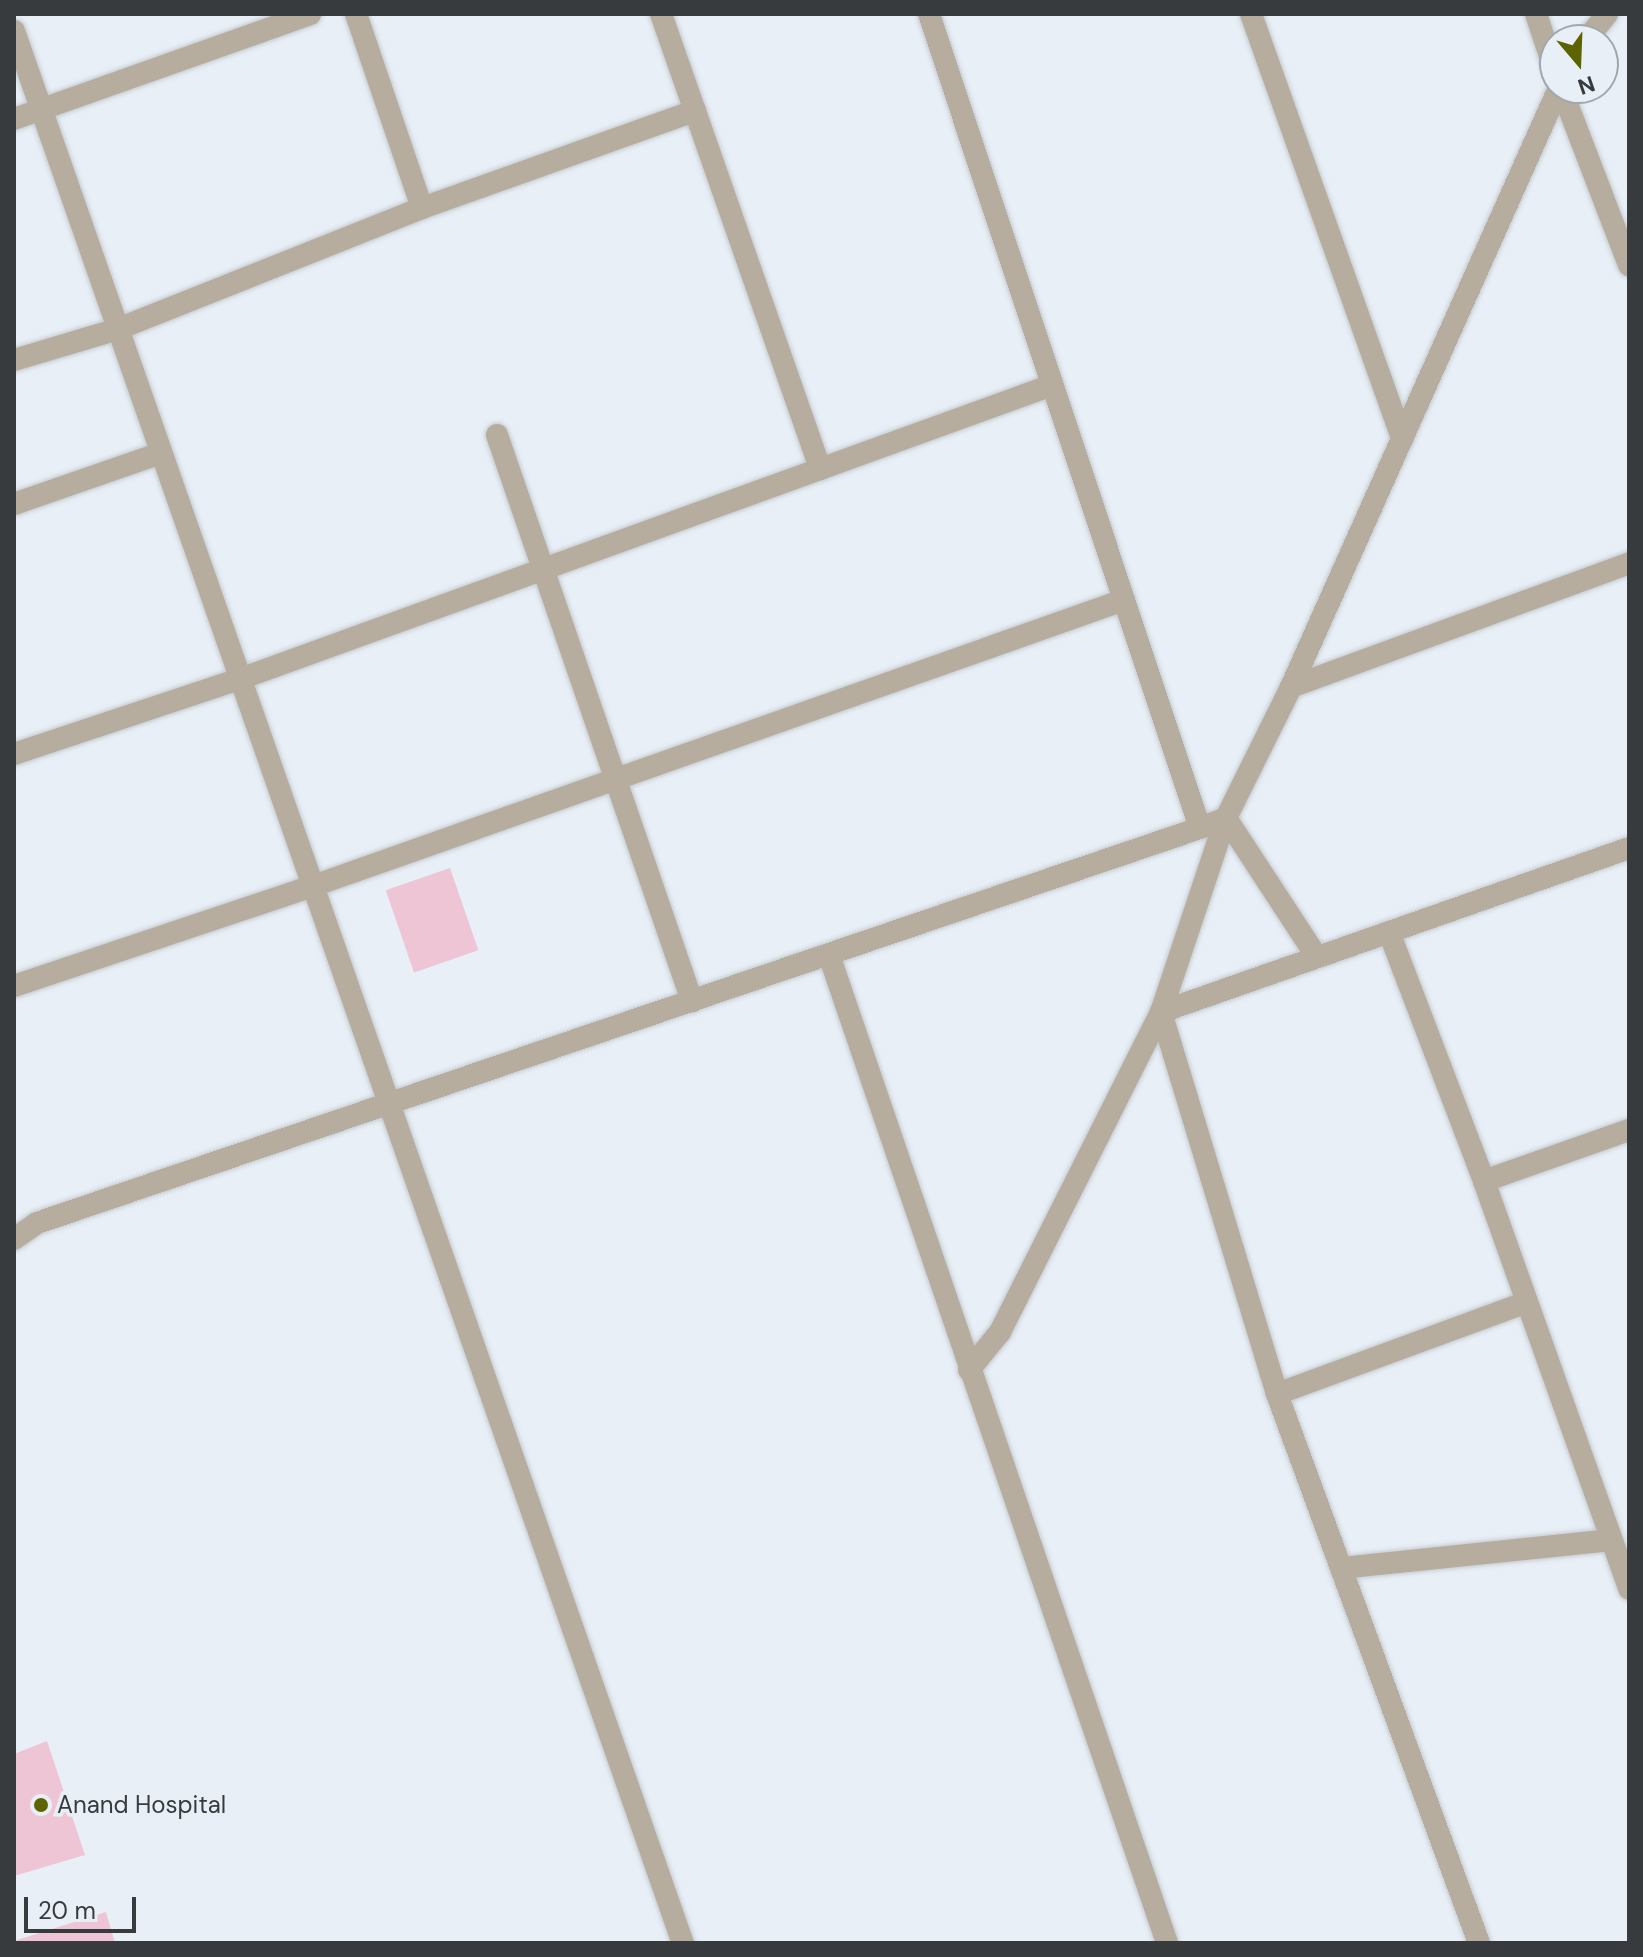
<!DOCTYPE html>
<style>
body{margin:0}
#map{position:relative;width:1643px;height:1957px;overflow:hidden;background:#e8eff6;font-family:"DM Sans",sans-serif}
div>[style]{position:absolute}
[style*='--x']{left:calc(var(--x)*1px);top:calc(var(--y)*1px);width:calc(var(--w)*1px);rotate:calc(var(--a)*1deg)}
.building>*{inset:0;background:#eec5d5;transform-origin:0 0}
.roads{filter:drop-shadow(0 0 2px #c5cbd1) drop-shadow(0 0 2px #c5cbd1)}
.minor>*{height:22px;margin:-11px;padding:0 11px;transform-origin:11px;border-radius:11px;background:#b7ad9f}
.dots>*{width:22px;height:22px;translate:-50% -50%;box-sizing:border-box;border:4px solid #e8eff6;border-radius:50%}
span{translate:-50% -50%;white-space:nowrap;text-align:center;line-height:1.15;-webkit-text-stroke:7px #e8eff6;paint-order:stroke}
.poi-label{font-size:24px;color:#383b3e}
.left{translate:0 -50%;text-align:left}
.frame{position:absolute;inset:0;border:16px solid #383b3e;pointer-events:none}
.north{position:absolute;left:1539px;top:24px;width:80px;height:80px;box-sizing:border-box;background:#e8eff6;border:2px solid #a2a7ac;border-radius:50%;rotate:161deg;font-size:22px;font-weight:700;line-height:32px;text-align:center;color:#383b3e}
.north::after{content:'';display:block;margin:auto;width:28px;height:36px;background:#5d6300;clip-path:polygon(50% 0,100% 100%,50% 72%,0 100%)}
.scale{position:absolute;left:24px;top:1897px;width:112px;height:36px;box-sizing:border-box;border:4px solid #383b3e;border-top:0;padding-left:10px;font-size:24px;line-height:28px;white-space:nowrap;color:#383b3e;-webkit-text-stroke:6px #e8eff6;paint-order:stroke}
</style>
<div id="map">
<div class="building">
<i style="left:450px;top:868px;width:87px;height:68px;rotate:71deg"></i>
<i style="clip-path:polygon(47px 1741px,85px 1855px,14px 1876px,14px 1754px)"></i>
<i style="clip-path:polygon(106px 1912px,115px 1943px,14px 1943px,14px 1941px)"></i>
</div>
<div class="roads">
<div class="minor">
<i style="--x:356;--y:14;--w:205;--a:71.2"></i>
<i style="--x:661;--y:14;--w:482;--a:70.7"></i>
<i style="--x:929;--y:14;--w:858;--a:71.59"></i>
<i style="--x:1200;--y:828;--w:28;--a:-21"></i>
<i style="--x:1226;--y:818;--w:166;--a:56.8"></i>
<i style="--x:1251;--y:14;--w:451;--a:70.4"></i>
<i style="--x:1536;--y:14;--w:60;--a:71.6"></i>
<i style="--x:14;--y:31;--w:2026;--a:70.72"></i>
<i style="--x:1586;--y:40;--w:33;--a:-51"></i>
<i style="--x:1561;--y:88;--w:190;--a:69"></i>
<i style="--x:14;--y:119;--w:314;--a:-19.5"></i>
<i style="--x:14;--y:360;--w:109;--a:-16.6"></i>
<i style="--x:118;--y:329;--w:327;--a:-21.7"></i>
<i style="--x:422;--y:208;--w:290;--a:-19.6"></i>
<i style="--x:497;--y:435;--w:599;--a:70.99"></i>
<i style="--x:14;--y:504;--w:156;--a:-19.1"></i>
<i style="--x:1291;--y:687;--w:360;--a:-20.1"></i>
<i style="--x:14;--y:754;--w:238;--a:-18.4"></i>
<i style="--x:240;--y:679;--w:864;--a:-19.9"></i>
<i style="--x:1389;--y:932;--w:267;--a:69.1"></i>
<i style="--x:1484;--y:1181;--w:433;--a:70.4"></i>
<i style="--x:829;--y:955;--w:1044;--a:71.11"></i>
<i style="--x:14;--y:986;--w:315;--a:-18.5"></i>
<i style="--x:313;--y:886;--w:860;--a:-19.43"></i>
<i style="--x:1484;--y:1181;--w:154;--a:-19.4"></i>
<i style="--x:14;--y:1239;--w:28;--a:-35"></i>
<i style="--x:37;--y:1223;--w:1228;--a:-18.76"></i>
<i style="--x:969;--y:1370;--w:49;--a:-50.8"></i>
<i style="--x:1000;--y:1332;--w:358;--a:-63.3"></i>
<i style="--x:1161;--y:1012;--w:496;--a:-19.3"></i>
<i style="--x:1277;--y:1394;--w:266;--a:-20.2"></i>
<i style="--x:1341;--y:1568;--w:271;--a:-5.9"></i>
<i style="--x:1479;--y:1943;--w:585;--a:-110.2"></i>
<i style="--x:1277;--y:1394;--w:399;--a:-106.9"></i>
<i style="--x:1161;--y:1012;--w:205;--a:-71.5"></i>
<i style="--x:1226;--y:818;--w:146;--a:-63.6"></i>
<i style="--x:1291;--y:687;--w:656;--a:-65.9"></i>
</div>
</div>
<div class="dots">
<i style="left:41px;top:1805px;background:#5d6300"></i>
</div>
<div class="poi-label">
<span class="left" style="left:57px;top:1805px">Anand Hospital</span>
</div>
<div class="frame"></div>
<div class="north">N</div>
<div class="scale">20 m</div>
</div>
